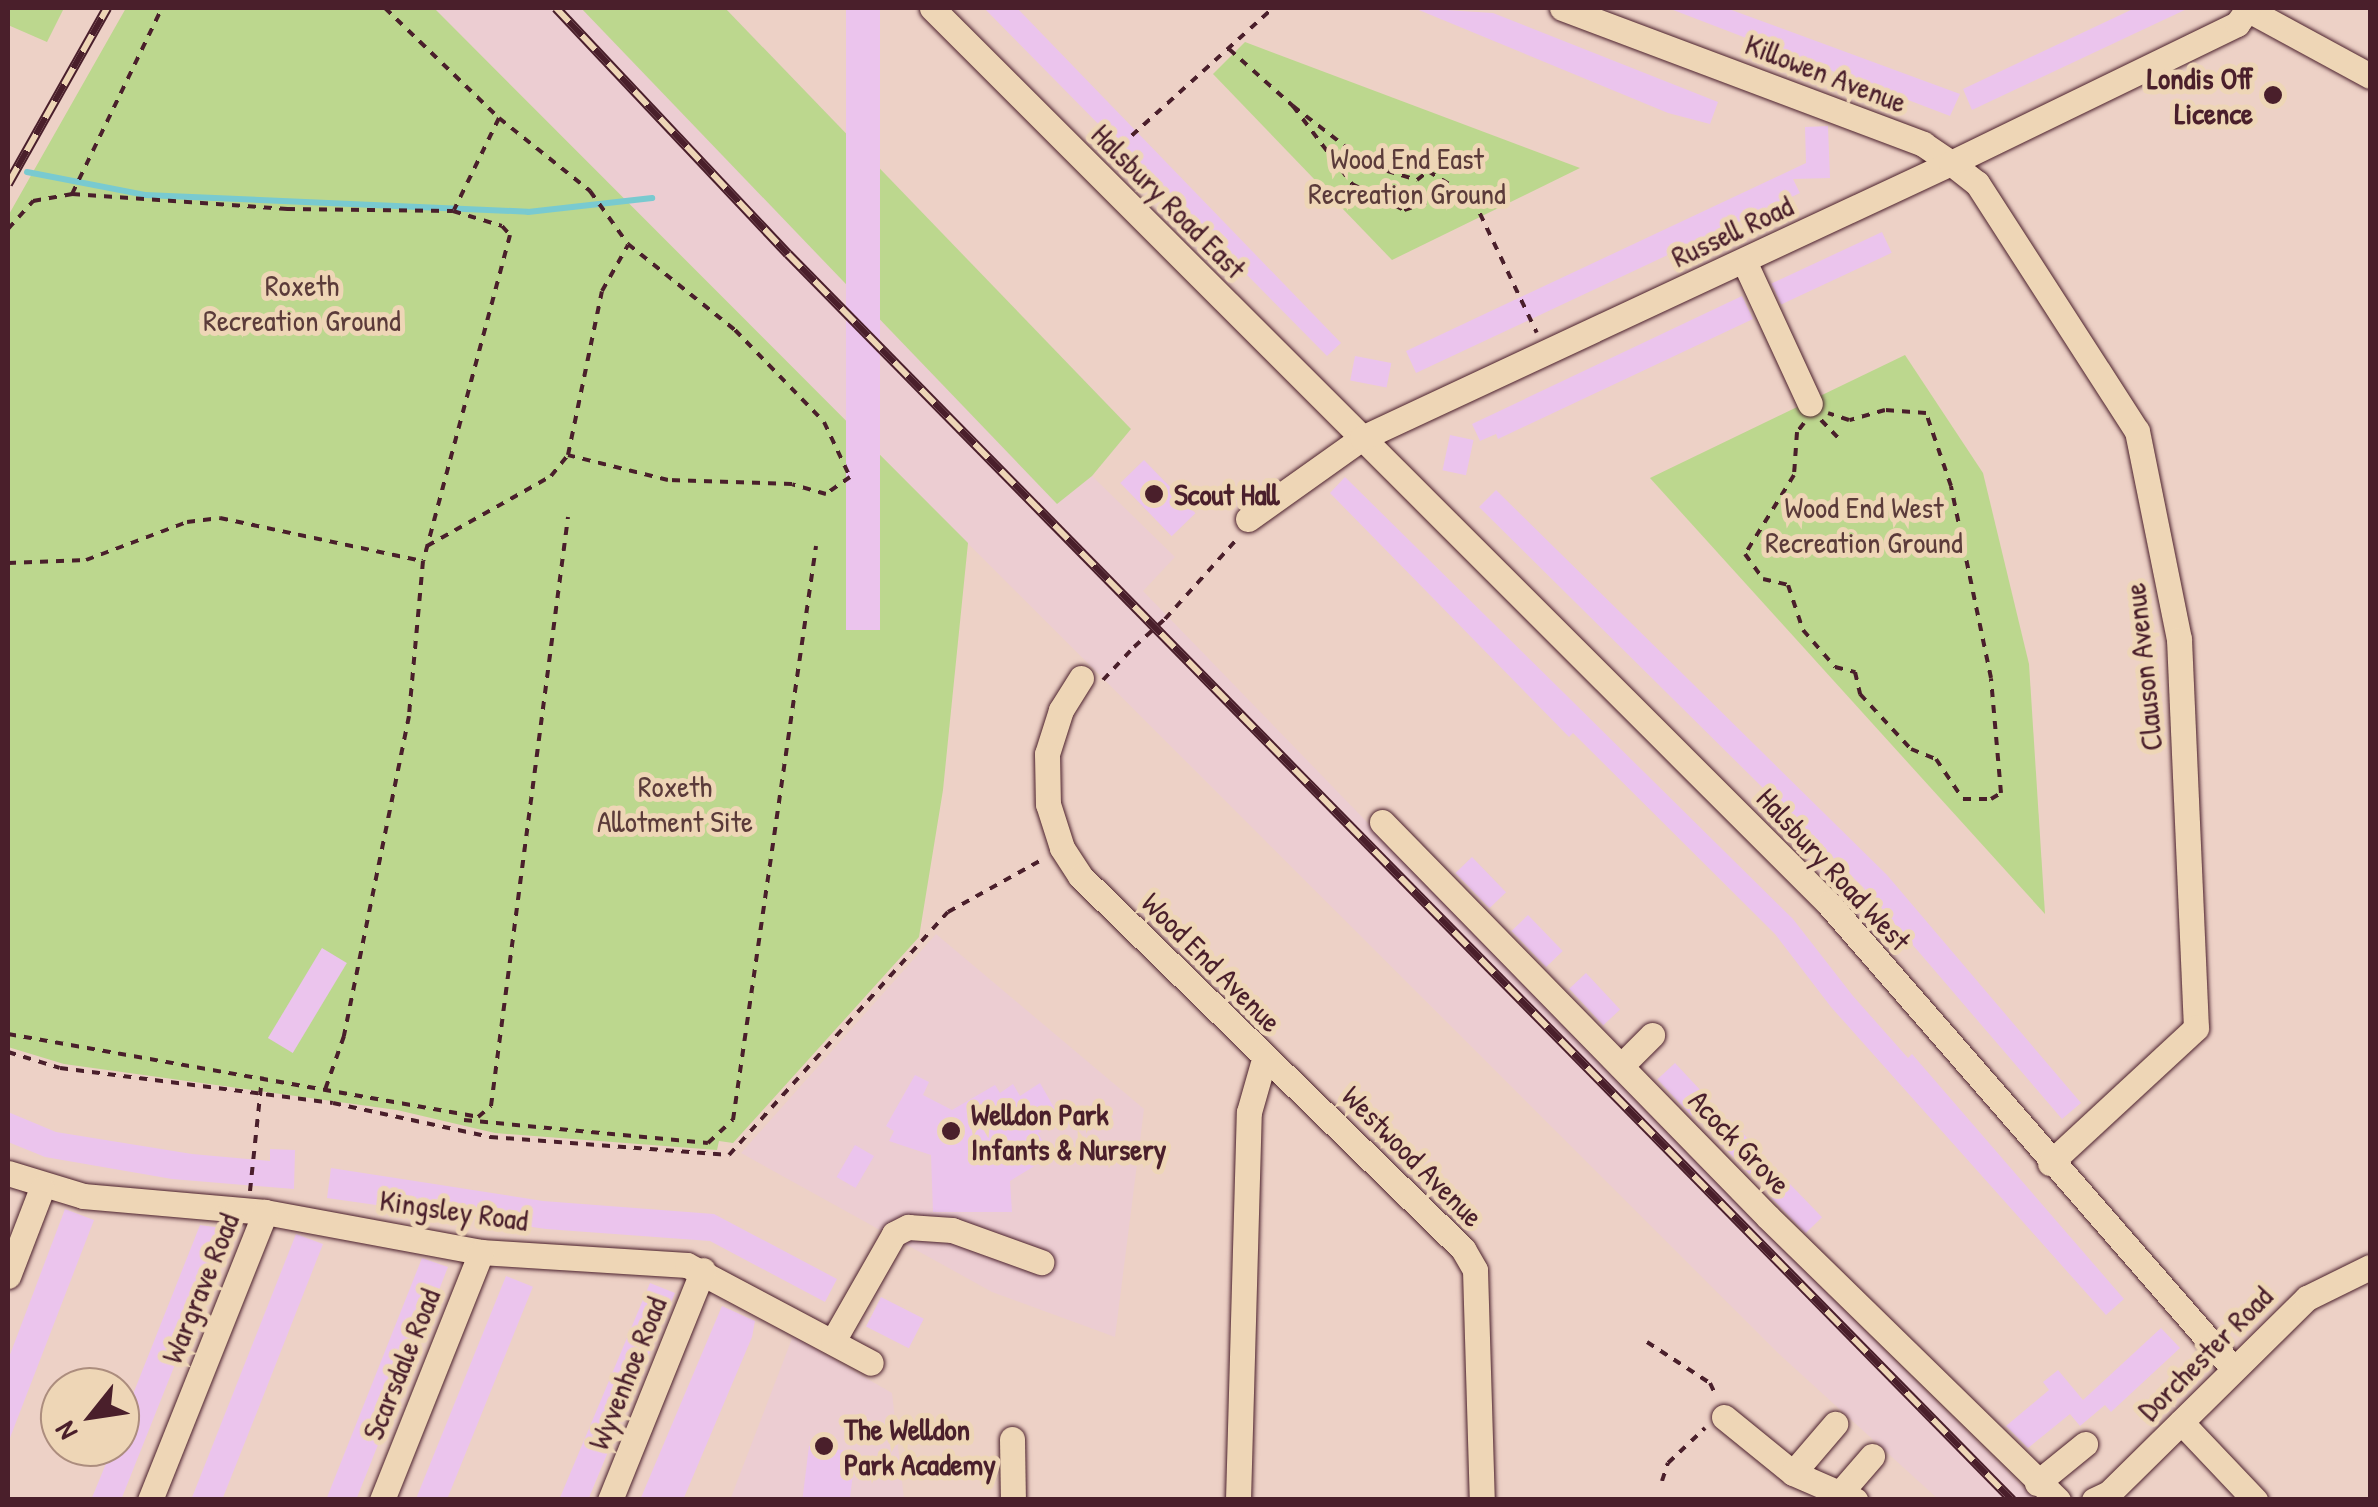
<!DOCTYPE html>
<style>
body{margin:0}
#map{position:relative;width:2378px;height:1507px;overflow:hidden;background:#edd1c6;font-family:"Patrick Hand",sans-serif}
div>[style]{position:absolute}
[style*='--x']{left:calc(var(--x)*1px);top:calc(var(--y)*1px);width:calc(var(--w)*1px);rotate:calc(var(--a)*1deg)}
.built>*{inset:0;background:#eccdd2}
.green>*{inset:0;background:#bcd78e}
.stream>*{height:6px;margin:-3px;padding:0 3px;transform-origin:3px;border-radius:3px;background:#79cad0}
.building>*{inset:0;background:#ebc4ed;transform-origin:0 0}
.path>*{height:4px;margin-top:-2px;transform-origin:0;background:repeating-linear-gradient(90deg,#4a1f2b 0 8px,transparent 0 16px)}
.roads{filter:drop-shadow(0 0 2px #4a1f2b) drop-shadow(0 0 2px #4a1f2b)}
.minor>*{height:25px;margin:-12.5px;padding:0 12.5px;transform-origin:12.5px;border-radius:12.5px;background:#eed6b6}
.rail>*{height:10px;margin-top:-5px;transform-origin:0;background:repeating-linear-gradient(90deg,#eed6b6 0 19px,#4a1f2b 0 38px);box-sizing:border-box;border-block:2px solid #4a1f2b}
.path-bridge>*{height:4px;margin-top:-2px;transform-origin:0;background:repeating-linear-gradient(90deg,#4a1f2b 0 8px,transparent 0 16px)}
.dots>*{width:28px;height:28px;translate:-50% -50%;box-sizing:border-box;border:5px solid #eed6b6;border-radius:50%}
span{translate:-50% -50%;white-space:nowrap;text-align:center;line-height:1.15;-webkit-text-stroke:10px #eed6b6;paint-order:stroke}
.street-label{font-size:30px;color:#4a1f2b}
.poi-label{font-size:30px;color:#4a1f2b;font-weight:700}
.right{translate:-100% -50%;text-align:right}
.left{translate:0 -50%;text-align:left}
.park-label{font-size:30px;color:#5b3b3a}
.frame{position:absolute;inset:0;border:10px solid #4a1f2b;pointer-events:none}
.north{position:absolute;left:40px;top:1367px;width:100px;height:100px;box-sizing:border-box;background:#eed6b6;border:2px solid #ac8d7e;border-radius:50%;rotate:240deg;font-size:28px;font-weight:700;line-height:40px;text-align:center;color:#4a1f2b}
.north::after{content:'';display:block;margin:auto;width:35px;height:45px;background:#4a1f2b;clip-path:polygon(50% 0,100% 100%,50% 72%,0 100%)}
</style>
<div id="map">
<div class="built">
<i style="clip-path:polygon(432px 8px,725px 8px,1131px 429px,1092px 476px,1175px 557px,1143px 591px,1745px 1212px,2035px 1499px,1938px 1499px,1778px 1353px)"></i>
<i style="clip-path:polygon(936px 934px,1144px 1109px,1115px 1337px,992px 1292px,741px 1153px)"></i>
<i style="clip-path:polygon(793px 1336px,892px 1393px,904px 1499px,730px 1500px)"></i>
</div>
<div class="green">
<i style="clip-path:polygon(8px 8px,64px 8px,47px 42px,8px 25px)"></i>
<i style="clip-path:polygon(126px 8px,434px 8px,968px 543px,943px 790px,919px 937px,733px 1143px,719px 1141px,717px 1150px,495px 1133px,397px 1110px,64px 1064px,8px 1047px,8px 216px)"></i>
<i style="clip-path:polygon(581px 8px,725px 8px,1131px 429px,1092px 476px,1057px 504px)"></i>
<i style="clip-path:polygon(1245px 42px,1580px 168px,1392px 260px,1213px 74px)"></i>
<i style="clip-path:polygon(1905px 355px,1983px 473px,2029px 664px,2045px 914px,1650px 478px)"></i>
</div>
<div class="stream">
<i style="--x:27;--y:172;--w:120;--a:11"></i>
<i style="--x:145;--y:195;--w:383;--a:2.5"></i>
<i style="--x:528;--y:212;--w:125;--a:-6.4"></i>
</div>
<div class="building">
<i style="left:846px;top:8px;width:34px;height:622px"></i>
<i style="clip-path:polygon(984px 8px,1017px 8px,1341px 343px,1327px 356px)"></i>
<i style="clip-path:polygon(1414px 8px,1493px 13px,1718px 102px,1710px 124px,1668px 113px)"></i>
<i style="clip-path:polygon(1668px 8px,1726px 8px,1960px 94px,1950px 116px)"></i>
<i style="clip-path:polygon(2135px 8px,2189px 8px,1972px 110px,1963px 89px)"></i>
<i style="clip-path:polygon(1828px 126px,1830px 178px,1793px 179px,1800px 193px,1416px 373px,1406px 351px,1806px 163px,1805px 127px)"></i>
<i style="left:1882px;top:232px;width:23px;height:122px;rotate:65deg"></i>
<i style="clip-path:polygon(1742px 296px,1753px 319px,1498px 439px,1496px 434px,1480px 441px,1472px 424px)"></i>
<i style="left:1355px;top:356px;width:37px;height:25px;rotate:11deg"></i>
<i style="left:1450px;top:435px;width:24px;height:36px;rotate:12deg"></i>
<i style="left:1144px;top:460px;width:74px;height:33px;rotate:46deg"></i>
<i style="clip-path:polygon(1345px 477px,1793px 919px,1853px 996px,1908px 1058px,1912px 1054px,2124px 1299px,2106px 1315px,1831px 1007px,1775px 934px,1573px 733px,1569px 737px,1330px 493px)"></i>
<i style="clip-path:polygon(1496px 490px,1887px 875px,2081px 1103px,2062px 1119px,1864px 888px,1479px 507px)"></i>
<i style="left:1472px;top:857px;width:49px;height:23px;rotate:46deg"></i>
<i style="left:1528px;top:915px;width:50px;height:23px;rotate:46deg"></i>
<i style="left:322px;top:948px;width:29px;height:105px;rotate:31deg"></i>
<i style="left:1586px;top:973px;width:50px;height:23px;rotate:47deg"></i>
<i style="left:1675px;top:1063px;width:50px;height:24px;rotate:47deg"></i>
<i style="clip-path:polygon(915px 1075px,929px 1082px,923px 1095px,952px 1110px,995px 1085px,1000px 1093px,1013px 1084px,1020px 1096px,1040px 1083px,1061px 1120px,1038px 1133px,1051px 1156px,1010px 1181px,1012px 1212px,933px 1212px,931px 1155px,889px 1141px,894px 1131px,886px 1126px)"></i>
<i style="clip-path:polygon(8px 1112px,56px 1132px,192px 1154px,270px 1161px,270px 1149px,295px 1150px,294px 1189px,172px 1179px,45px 1157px,8px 1142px)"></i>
<i style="left:1732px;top:1122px;width:50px;height:23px;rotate:47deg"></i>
<i style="left:855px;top:1145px;width:22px;height:37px;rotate:30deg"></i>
<i style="clip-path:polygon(331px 1168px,543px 1201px,714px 1214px,837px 1279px,825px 1302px,710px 1241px,546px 1229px,327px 1198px)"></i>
<i style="left:1788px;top:1182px;width:49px;height:23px;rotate:46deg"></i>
<i style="clip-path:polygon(65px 1209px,94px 1220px,8px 1443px,8px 1360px)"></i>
<i style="clip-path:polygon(200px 1225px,229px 1229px,121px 1500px,91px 1500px,112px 1449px,120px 1452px,120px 1427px)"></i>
<i style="clip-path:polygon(296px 1234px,323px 1244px,259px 1407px,222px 1500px,191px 1500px)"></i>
<i style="clip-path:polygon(422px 1258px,448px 1267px,368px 1470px,356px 1500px,326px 1500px)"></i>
<i style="left:506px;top:1276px;width:29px;height:241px;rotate:22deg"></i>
<i style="clip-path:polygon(650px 1283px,675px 1293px,625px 1411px,588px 1500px,559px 1500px)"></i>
<i style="left:881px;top:1297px;width:48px;height:33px;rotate:27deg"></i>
<i style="clip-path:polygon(722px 1306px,755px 1321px,752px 1337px,683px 1500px,640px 1500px)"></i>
<i style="clip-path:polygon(2161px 1328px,2180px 1348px,2111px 1412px,2105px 1405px,2080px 1426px,2070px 1414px,2028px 1448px,2006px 1426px,2049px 1390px,2043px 1382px,2058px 1370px,2083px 1400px)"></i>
<i style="left:809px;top:1446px;width:47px;height:54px;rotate:7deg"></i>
</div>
<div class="path">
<i style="--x:385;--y:8;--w:158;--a:44"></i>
<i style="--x:499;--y:118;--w:102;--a:116.1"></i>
<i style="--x:1229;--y:49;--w:86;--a:41.7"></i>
<i style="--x:1293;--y:106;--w:98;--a:52.9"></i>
<i style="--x:1352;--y:184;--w:58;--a:26.6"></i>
<i style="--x:1404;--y:210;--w:59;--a:-18.7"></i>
<i style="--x:1293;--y:106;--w:98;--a:37.6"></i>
<i style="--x:1371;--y:166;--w:48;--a:16.9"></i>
<i style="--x:1417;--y:180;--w:14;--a:-39"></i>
<i style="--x:1428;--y:171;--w:53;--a:31.9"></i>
<i style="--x:1473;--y:199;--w:148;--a:64.5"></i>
<i style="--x:499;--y:118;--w:117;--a:38.7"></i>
<i style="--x:590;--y:191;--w:65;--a:54.4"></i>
<i style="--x:628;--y:244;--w:137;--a:38.8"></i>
<i style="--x:735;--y:330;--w:128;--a:45.9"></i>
<i style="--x:824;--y:422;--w:61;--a:64.7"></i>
<i style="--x:850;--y:477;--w:29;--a:145"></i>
<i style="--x:826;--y:494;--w:35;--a:-164"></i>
<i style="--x:792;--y:484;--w:124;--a:-178.2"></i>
<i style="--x:668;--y:480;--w:103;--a:-166"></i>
<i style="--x:1108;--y:157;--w:222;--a:-42.1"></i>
<i style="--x:72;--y:194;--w:207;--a:-64.2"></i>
<i style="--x:8;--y:229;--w:38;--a:-48"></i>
<i style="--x:33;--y:201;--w:40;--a:-10"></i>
<i style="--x:72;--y:194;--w:216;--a:4"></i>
<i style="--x:287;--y:209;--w:166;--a:0.7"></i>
<i style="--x:453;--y:211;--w:51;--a:17"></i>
<i style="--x:502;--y:226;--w:12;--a:48"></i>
<i style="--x:510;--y:235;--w:337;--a:104.9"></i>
<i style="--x:423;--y:561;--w:156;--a:95.2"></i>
<i style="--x:409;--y:716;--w:327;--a:101.5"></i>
<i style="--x:344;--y:1036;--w:57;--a:109.4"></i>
<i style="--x:1821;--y:420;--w:30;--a:46"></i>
<i style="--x:1804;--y:423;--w:11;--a:128"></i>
<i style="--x:1797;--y:432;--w:43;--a:94"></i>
<i style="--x:1794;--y:475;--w:93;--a:121.8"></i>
<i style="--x:1745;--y:554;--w:31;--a:54"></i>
<i style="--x:1763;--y:579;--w:26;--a:13"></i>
<i style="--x:1788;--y:585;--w:47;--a:71.6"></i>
<i style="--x:1803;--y:630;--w:49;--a:49.1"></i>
<i style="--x:1835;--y:667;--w:21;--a:14"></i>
<i style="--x:1855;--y:672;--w:23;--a:77"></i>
<i style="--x:1860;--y:694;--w:75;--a:47.2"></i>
<i style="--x:1911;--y:749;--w:27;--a:22"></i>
<i style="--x:1936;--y:759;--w:48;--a:56"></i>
<i style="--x:1963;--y:799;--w:28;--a:0"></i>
<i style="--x:1991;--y:799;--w:12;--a:-31"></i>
<i style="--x:2001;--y:793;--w:115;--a:-95"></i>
<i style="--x:1991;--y:678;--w:196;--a:-101.8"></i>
<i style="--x:1951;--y:486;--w:77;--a:-108.9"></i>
<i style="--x:1926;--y:413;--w:41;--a:-175.8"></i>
<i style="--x:1885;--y:410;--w:37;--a:164"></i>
<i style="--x:1849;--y:420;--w:22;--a:-162"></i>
<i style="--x:427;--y:546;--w:142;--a:-29.4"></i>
<i style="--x:551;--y:476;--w:27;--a:-51"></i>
<i style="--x:568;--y:455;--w:167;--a:-78.3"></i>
<i style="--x:602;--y:291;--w:53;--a:-60.5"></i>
<i style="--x:8;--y:563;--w:78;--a:-2.2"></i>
<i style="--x:86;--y:560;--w:108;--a:-20.6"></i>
<i style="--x:187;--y:522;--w:33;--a:-7"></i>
<i style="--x:220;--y:518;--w:208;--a:12"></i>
<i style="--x:1165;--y:619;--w:109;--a:-48"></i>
<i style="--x:1103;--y:680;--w:45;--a:-46.8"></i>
<i style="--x:8;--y:1034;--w:477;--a:10"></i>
<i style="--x:478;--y:1117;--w:17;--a:-40"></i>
<i style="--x:491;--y:1106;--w:594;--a:-82.55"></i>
<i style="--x:8;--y:1052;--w:54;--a:17.1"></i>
<i style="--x:60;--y:1068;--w:275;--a:7.3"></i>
<i style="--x:333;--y:1103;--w:161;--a:12.2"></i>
<i style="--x:490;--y:1137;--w:240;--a:4.3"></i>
<i style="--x:729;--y:1155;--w:327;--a:-48"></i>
<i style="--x:948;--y:912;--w:111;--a:-29.1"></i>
<i style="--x:464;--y:1120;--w:245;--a:5.4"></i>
<i style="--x:708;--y:1143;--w:34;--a:-43"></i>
<i style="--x:733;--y:1120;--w:580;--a:-81.77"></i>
<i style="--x:250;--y:1191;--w:115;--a:-84"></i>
<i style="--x:1647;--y:1342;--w:75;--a:33.1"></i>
<i style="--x:1710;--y:1383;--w:14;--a:65"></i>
<i style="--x:1662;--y:1481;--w:19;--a:-72"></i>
<i style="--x:1668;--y:1463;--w:51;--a:-43.4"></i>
</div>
<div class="roads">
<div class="minor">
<i style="--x:932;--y:8;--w:1266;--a:44.97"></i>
<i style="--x:1828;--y:903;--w:617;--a:48.95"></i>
<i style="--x:1562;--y:8;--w:386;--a:20.6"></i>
<i style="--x:1923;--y:144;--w:34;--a:34"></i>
<i style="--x:1951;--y:163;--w:33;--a:38"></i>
<i style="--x:1977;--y:183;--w:295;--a:57.2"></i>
<i style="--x:2137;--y:431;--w:212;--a:78.6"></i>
<i style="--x:2179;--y:639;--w:389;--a:87.5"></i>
<i style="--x:2196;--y:1028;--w:199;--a:137.2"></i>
<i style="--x:2245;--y:8;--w:142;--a:28.5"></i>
<i style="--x:1744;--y:261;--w:157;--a:65.2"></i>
<i style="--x:1248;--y:519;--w:140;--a:-35.4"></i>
<i style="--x:1362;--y:438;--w:650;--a:-25.03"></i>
<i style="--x:1951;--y:163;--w:318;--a:-25.9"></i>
<i style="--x:2237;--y:24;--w:19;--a:-54"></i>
<i style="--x:1081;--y:678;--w:38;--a:122"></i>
<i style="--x:1061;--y:710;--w:46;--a:107.7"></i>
<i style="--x:1047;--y:754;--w:50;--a:88.9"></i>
<i style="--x:1048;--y:804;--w:46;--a:72.3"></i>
<i style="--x:1062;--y:848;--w:33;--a:57"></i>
<i style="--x:1080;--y:876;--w:535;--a:44.24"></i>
<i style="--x:1463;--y:1249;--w:24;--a:60"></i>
<i style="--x:1475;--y:1270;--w:230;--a:88.3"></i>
<i style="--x:1382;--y:822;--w:552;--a:45.66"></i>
<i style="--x:1768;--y:1217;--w:405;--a:44.3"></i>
<i style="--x:1621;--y:1066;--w:44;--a:-45"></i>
<i style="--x:8;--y:1173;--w:78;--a:17"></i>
<i style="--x:83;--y:1196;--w:183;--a:5"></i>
<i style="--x:265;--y:1212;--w:220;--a:10.5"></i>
<i style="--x:481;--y:1252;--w:206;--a:3.6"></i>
<i style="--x:687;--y:1265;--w:208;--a:28"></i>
<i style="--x:8;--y:1276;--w:94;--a:-68.9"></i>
<i style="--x:833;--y:1341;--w:123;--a:-60.3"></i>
<i style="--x:894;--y:1234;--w:16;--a:-27"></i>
<i style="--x:908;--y:1227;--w:44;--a:3.9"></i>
<i style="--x:952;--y:1230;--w:95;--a:19.8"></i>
<i style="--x:1724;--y:1417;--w:89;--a:39.1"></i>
<i style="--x:1793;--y:1473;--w:68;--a:23.5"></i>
<i style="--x:2181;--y:1422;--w:108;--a:46.5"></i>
<i style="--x:1012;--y:1439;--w:61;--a:89.1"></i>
<i style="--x:1793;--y:1473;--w:65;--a:-49.4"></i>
<i style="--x:2037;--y:1483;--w:62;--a:-39.1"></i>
<i style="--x:1840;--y:1493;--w:49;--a:-49.1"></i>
<i style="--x:150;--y:1500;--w:310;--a:-68.2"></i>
<i style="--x:382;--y:1500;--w:267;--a:-68.2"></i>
<i style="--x:610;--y:1500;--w:248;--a:-68"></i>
<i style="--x:1238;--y:1500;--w:388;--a:-88.4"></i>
<i style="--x:1249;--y:1112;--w:58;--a:-74.1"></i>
<i style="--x:2094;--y:1500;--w:17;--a:-25"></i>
<i style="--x:2109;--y:1493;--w:278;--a:-44.6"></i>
<i style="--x:2307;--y:1298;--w:70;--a:-26.2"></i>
</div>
</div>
<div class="rail">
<i style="--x:556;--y:8;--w:338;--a:46.7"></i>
<i style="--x:788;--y:254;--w:1747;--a:45.51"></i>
<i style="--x:8;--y:184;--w:202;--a:-60.6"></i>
</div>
<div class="path-bridge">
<i style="--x:1134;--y:647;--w:42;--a:-42.1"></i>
</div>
<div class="dots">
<i style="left:2273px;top:95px;background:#4a1f2b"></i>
<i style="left:1154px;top:494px;background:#4a1f2b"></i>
<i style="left:951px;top:1131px;background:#4a1f2b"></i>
<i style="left:824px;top:1446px;background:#4a1f2b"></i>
</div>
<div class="street-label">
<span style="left:1826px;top:73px;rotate:21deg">Killowen Avenue</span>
<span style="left:1169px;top:201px;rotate:45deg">Halsbury Road East</span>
<span style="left:1732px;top:231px;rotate:-25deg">Russell Road</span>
<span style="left:2143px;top:667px;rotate:-96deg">Clauson Avenue</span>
<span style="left:1834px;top:869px;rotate:47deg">Halsbury Road West</span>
<span style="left:1212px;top:962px;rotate:45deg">Wood End Avenue</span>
<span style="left:1740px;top:1142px;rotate:46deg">Acock Grove</span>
<span style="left:1413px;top:1156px;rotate:45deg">Westwood Avenue</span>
<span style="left:454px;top:1210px;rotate:8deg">Kingsley Road</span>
<span style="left:200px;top:1288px;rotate:-68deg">Wargrave Road</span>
<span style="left:2205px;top:1353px;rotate:-45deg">Dorchester Road</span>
<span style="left:401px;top:1364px;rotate:-68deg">Scarsdale Road</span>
<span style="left:627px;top:1373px;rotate:-68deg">Wyvenhoe Road</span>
</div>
<div class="poi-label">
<span class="right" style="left:2253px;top:95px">Londis Off<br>Licence</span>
<span class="left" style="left:1174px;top:494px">Scout Hall</span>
<span class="left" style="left:971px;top:1131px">Welldon Park<br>Infants &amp; Nursery</span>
<span class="left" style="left:844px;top:1446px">The Welldon<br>Park Academy</span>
</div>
<div class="park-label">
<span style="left:1407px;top:175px">Wood End East<br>Recreation Ground</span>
<span style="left:302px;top:302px">Roxeth<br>Recreation Ground</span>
<span style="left:1864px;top:524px">Wood End West<br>Recreation Ground</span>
<span style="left:675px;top:803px">Roxeth<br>Allotment Site</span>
</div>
<div class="frame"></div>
<div class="north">N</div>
</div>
